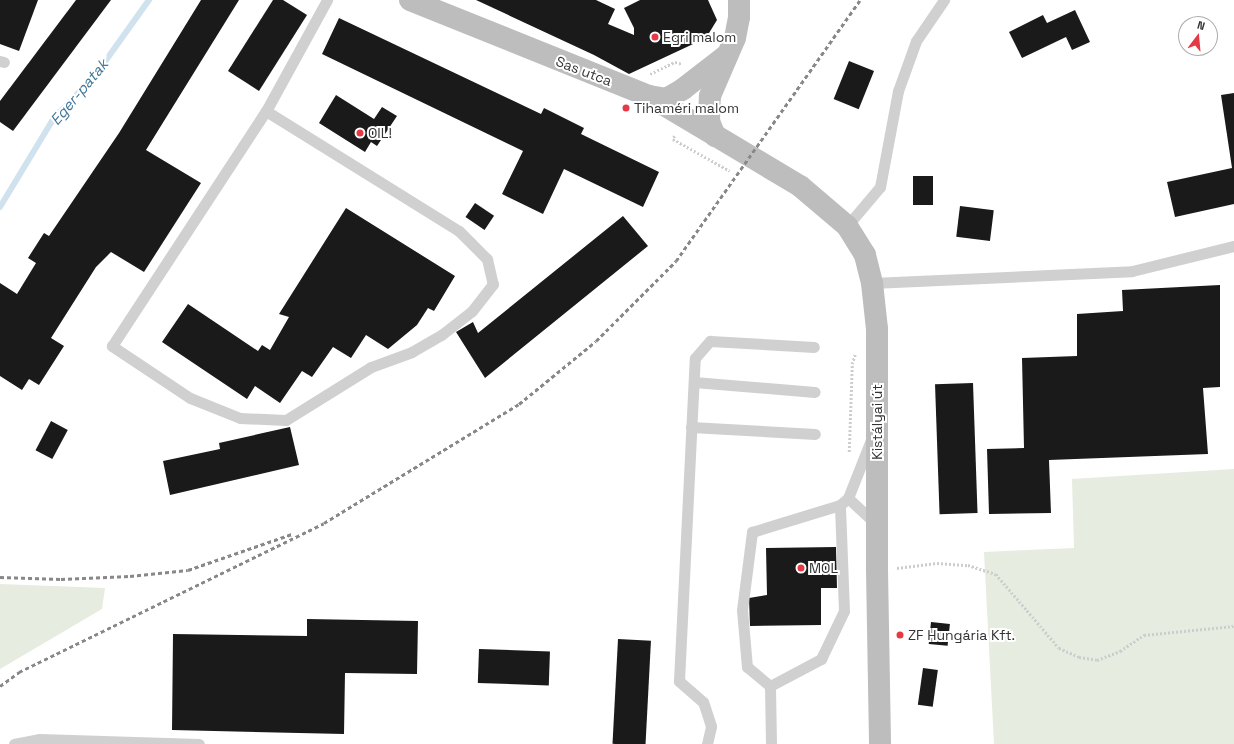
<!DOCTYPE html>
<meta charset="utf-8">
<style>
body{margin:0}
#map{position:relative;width:1234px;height:744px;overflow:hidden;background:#fff;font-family:"Space Grotesk",sans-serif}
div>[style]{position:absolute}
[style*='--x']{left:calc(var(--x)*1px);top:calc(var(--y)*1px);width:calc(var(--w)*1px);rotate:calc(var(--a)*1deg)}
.green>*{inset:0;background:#e6ecdf}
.stream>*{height:6px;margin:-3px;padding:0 3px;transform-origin:3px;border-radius:3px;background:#cfe2ee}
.building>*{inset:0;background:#1a1a1a;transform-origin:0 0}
.path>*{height:2.5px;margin-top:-1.25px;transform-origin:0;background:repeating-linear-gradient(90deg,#cdcdcd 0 2px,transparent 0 4px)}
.service>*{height:11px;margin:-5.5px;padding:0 5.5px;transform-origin:5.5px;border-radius:5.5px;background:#d0d0d0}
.secondary>*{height:22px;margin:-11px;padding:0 11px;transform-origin:11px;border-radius:11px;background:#bdbdbd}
.rail>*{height:3px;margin-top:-1.5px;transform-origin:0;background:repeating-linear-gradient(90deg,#888 0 4px,transparent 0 7px)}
.dots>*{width:11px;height:11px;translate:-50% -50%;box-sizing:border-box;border:2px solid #fff;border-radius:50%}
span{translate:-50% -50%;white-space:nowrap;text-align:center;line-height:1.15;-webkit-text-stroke:4px #fff;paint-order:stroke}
.poi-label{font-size:14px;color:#333}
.left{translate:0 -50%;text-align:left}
.street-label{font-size:14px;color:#333}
.water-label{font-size:15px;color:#3f7597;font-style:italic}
.north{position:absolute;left:1178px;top:16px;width:40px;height:40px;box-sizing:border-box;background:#fff;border:1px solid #adadad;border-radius:50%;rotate:16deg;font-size:11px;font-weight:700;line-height:16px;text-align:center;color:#333}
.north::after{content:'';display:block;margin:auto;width:14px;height:18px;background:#e63946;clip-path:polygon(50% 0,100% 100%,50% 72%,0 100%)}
</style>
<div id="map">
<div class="green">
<i style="clip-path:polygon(1234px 469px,1234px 744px,994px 744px,984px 552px,1074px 548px,1072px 479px)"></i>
<i style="clip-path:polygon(0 584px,105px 588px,102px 609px,0 669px)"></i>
</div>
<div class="stream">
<i style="--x:0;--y:207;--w:104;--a:-58.8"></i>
<i style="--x:54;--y:118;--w:57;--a:-45.7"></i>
<i style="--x:94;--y:77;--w:95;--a:-54.5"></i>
</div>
<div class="building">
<i style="clip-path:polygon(0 0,38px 0,19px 51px,0 44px)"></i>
<i style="clip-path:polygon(76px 0,111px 0,13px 131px,0 122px,0 101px)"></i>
<i style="clip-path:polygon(201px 0,239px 0,146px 150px,201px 183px,144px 272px,111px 252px,96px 267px,51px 338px,64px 346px,39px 385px,29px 379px,22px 390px,0 376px,0 283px,17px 294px,36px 263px,28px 258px,44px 233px,49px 236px,119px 133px)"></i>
<i style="clip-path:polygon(273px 0,283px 0,307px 15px,259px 91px,228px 71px)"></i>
<i style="clip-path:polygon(476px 0,596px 0,615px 9px,608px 24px,634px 35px,634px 28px,624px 8px,640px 0,708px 0,717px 20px,706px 38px,629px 74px,594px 55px)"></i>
<i style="clip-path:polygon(1075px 10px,1090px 42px,1072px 50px,1066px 37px,1022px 58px,1009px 32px,1043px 15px,1047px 23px)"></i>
<i style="clip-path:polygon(339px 18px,541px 114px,544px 108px,584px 128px,581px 134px,659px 172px,643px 207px,564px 169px,543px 214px,502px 194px,523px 151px,322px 54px)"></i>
<i style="left:849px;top:61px;width:27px;height:41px;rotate:22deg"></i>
<i style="clip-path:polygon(1234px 93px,1234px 204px,1175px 217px,1167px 182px,1232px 168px,1221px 95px)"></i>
<i style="clip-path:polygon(336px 95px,374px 119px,382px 107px,397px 116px,377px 146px,371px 142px,365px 152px,319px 123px)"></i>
<i style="left:913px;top:176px;width:20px;height:29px"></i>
<i style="left:475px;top:203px;width:23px;height:17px;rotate:34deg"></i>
<i style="left:960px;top:206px;width:34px;height:31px;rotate:7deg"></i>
<i style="clip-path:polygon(346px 208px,455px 276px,434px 311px,428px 308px,417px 325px,388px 349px,366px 335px,351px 358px,333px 347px,312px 377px,302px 371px,280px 403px,255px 386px,247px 399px,162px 342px,188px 304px,258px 351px,262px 345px,270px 350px,289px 317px,279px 314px)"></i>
<i style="clip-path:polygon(623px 216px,648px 246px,485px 378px,456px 332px,473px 322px,478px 333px)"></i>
<i style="clip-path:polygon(1220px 285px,1220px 387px,1203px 388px,1208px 454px,1049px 460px,1051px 513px,989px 514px,987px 449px,1024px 448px,1022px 358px,1077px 356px,1077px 314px,1123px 311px,1122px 290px)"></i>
<i style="left:973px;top:383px;width:130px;height:38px;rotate:88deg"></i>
<i style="left:51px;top:421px;width:19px;height:33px;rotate:28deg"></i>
<i style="clip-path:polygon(290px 427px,299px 465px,170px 495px,163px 461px,220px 449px,219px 443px)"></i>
<i style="clip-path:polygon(836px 547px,837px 588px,821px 588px,821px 625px,750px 626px,749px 598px,767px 595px,766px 548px)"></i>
<i style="clip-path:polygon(307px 619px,418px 621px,417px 674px,345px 673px,344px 734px,172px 730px,173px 634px,307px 636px)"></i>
<i style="left:931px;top:622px;width:19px;height:22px;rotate:6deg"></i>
<i style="left:618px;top:639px;width:33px;height:105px;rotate:3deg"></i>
<i style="left:479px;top:649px;width:71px;height:34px;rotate:2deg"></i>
<i style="left:923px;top:668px;width:15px;height:37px;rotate:8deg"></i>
</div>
<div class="path">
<i style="--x:650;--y:74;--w:28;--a:-26"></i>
<i style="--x:675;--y:62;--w:7;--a:16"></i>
<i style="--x:675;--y:136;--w:4;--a:124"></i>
<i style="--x:673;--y:139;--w:65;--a:29.3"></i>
<i style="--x:849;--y:452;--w:88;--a:-88"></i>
<i style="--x:852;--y:364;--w:10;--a:-73"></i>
<i style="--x:897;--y:568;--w:40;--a:-7.1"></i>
<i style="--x:937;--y:563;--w:31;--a:4"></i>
<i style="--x:968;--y:565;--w:29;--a:18"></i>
<i style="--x:996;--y:574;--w:97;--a:49.6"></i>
<i style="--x:1059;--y:648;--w:22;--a:24"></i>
<i style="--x:1079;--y:657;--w:18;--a:9"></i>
<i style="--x:1097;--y:660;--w:25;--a:-21"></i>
<i style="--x:1120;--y:651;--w:29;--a:-34"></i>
<i style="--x:1144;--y:635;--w:90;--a:-5.7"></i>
</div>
<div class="service">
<i style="--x:0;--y:61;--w:4;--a:14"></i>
<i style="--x:266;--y:111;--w:227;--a:31.9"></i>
<i style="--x:459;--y:231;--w:40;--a:45"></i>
<i style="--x:487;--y:259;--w:26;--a:77"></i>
<i style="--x:493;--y:284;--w:34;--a:128"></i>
<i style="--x:472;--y:311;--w:39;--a:142"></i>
<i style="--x:441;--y:335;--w:34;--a:150"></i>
<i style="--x:412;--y:352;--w:44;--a:159.9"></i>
<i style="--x:371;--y:367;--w:100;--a:148.1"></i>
<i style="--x:286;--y:420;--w:46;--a:-177.5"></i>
<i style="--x:240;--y:418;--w:54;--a:-158.2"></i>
<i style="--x:190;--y:398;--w:94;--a:-146.3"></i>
<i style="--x:112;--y:346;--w:281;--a:-56.8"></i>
<i style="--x:266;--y:111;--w:127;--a:-61.2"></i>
<i style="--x:847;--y:226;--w:51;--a:-49.8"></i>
<i style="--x:880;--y:187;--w:98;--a:-79.4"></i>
<i style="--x:898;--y:91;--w:53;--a:-70.2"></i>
<i style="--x:916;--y:41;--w:50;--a:-55.7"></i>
<i style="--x:872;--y:283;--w:260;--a:-2.6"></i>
<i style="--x:1132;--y:271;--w:105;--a:-13.8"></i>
<i style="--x:694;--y:382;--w:121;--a:4.7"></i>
<i style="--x:691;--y:427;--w:124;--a:3.2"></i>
<i style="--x:848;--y:498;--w:40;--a:43"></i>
<i style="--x:770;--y:686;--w:30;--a:-140"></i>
<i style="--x:747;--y:667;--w:57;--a:-95"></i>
<i style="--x:742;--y:610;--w:79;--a:-82.7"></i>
<i style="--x:752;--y:532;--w:92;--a:-17.1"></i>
<i style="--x:840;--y:505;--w:11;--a:-41"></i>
<i style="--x:848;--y:498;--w:62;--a:-68.4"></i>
<i style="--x:14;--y:744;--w:25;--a:-11"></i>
<i style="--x:39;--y:739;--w:160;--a:1.8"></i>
<i style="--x:707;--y:744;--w:18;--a:-77"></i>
<i style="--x:711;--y:726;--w:25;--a:-108"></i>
<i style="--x:703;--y:702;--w:32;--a:-139"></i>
<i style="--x:679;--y:681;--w:323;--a:-87.2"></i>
<i style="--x:695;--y:358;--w:23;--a:-49"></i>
<i style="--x:710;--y:341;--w:104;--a:3.3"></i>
<i style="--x:771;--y:744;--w:58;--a:-91"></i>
<i style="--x:770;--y:686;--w:58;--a:-27.9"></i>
<i style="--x:821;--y:659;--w:53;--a:-64.4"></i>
<i style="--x:844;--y:611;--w:106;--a:-92.2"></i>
</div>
<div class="secondary">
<i style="--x:410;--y:0;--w:258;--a:21.9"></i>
<i style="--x:649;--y:96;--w:176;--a:30.8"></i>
<i style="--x:800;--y:186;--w:62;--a:40.4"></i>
<i style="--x:847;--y:226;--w:34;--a:58"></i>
<i style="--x:865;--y:255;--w:29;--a:76"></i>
<i style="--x:872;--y:283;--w:46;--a:83.8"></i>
<i style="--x:877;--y:329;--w:241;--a:90"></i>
<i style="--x:877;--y:570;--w:174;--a:89"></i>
<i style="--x:649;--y:96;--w:17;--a:10"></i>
<i style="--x:666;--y:99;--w:20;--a:-30"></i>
<i style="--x:683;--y:89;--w:56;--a:-37.7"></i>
<i style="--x:715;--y:136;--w:16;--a:-112"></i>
<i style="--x:709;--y:121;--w:25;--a:-88"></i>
<i style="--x:710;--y:96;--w:63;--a:-66.7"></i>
<i style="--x:735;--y:38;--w:21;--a:-79"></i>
<i style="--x:739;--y:17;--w:17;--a:-90"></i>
</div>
<div class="rail">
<i style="--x:0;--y:577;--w:61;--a:1.9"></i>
<i style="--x:61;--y:579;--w:69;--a:-2.5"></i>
<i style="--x:130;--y:576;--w:58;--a:-5.9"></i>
<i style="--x:188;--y:570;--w:110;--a:-19.1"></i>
<i style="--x:0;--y:686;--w:24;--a:-36"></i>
<i style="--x:19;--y:672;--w:339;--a:-26"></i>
<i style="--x:324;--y:523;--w:228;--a:-31.4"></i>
<i style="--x:519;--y:404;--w:99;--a:-39.3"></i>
<i style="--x:596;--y:341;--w:113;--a:-45"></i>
<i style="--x:676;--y:261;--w:319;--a:-54.8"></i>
</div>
<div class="dots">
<i style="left:655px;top:37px;background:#e63946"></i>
<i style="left:626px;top:108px;background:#e63946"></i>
<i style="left:360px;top:133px;background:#e63946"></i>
<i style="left:801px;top:568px;background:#e63946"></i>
<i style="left:900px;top:635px;background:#e63946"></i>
</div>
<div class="poi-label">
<span class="left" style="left:663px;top:37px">Egri malom</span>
<span class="left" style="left:634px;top:108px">Tihaméri malom</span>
<span class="left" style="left:368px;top:133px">OIL!</span>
<span class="left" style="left:809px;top:568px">MOL</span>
<span class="left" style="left:908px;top:635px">ZF Hungária Kft.</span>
</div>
<div class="street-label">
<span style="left:584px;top:71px;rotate:21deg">Sas utca</span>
<span style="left:877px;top:422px;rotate:-90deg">Kistályai út</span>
</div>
<div class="water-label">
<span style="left:79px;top:92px;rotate:-50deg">Eger-patak</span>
</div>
<div class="north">N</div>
</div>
